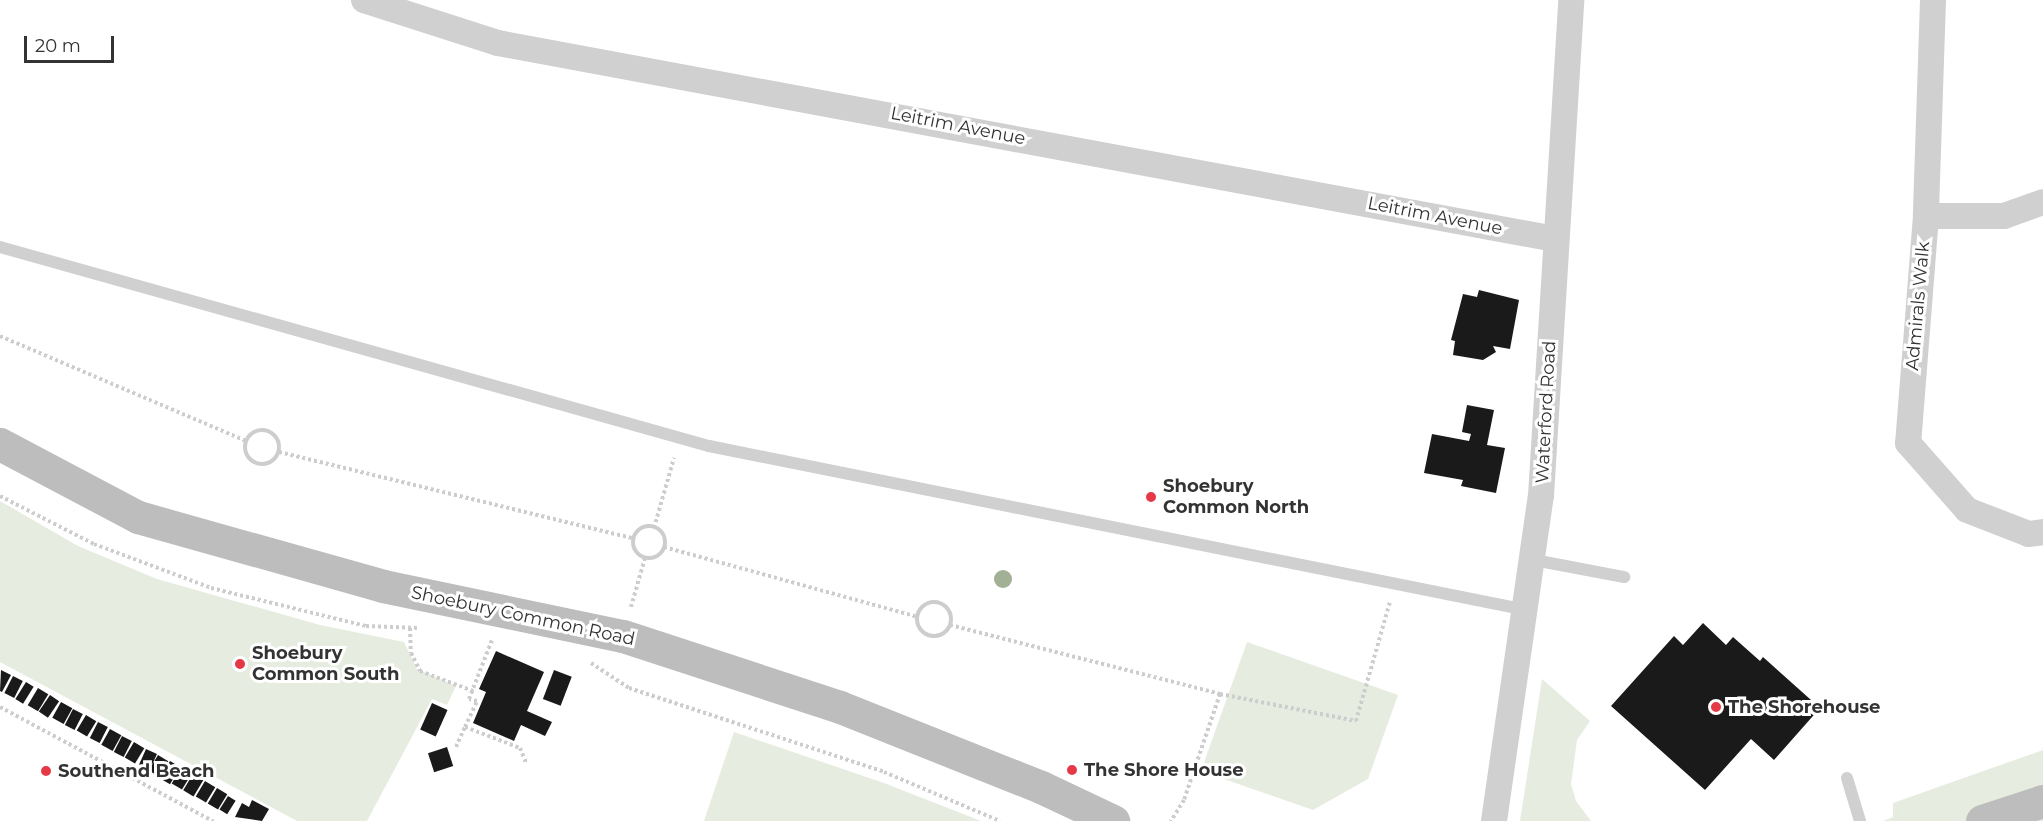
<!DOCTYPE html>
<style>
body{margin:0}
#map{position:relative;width:2043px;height:821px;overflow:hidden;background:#fff;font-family:Montserrat,sans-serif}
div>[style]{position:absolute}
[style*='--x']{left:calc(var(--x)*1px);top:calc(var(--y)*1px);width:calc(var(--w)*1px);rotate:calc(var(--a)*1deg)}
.green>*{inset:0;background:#e6ecdf}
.building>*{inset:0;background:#1a1a1a;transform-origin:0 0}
.path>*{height:4px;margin-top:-2px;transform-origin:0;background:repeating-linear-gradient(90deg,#cdcdcd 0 3px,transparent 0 6px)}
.path>.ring{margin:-2px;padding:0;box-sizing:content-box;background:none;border:4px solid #cdcdcd;border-radius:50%}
.service>*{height:12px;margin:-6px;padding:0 6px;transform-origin:6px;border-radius:6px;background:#d0d0d0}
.minor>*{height:26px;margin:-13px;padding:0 13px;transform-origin:13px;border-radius:13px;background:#d0d0d0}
.secondary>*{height:33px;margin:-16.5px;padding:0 16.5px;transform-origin:16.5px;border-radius:16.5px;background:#bdbdbd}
.trees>*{width:18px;height:18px;margin:-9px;border-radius:50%;background:#a2b095}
.dots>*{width:16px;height:16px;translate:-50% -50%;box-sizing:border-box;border:3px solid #fff;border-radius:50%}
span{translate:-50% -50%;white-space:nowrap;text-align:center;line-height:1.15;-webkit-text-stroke:6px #fff;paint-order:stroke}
.street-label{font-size:18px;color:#333}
.poi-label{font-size:18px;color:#333;font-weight:700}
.left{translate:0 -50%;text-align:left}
.scale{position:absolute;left:24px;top:36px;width:90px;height:27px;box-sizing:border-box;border:3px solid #333;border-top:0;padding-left:8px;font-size:18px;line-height:21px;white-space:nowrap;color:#333;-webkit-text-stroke:4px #fff;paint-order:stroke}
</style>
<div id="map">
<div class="green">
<i style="clip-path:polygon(0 501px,78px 546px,157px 579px,320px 625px,404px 642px,417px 669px,456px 686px,447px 705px,432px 699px,367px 821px,297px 821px,0 662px)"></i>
<i style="clip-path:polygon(1247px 642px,1398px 695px,1368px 779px,1313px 810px,1201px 771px)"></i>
<i style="clip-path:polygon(1542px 679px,1590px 721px,1577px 740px,1571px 784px,1576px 801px,1591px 821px,1520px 821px)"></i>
<i style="clip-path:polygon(734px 732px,884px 783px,981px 821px,704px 821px)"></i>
<i style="clip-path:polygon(2043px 750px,2043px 821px,1883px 821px,1893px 817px,1893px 803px)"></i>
</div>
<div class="building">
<i style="clip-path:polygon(1479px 290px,1519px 300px,1510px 349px,1493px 346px,1496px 352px,1483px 360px,1453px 355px,1455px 341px,1451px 340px,1463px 294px,1477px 297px)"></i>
<i style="clip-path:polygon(1467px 405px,1494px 410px,1487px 445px,1505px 448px,1496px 493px,1461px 486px,1463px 480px,1424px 473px,1432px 434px,1469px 441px,1471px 434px,1462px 432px)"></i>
<i style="clip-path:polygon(1703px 623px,1726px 645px,1733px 637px,1760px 661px,1763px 657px,1820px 708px,1774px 760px,1751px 739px,1705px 790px,1611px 706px,1674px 636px,1683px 645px)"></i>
<i style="clip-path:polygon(496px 651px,544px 672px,527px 711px,552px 722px,545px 736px,521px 725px,514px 741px,473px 723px,486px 692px,479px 689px)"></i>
<i style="clip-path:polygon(1px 670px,11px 675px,2px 692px,0 691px)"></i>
<i style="left:554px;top:670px;width:19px;height:31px;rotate:21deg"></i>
<i style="left:13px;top:676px;width:11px;height:19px;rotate:27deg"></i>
<i style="left:26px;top:682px;width:9px;height:20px;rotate:32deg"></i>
<i style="left:38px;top:688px;width:12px;height:20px;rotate:31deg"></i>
<i style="left:50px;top:695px;width:11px;height:20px;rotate:34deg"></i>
<i style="left:61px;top:702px;width:13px;height:18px;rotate:29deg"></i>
<i style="left:432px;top:703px;width:17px;height:29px;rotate:24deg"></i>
<i style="left:73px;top:709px;width:11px;height:18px;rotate:27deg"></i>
<i style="left:86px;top:715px;width:12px;height:18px;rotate:31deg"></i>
<i style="left:98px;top:722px;width:11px;height:18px;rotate:27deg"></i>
<i style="left:110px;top:729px;width:13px;height:18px;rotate:29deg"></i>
<i style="left:122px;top:736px;width:11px;height:18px;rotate:27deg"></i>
<i style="left:134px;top:742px;width:12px;height:18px;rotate:31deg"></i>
<i style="left:447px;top:747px;width:20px;height:20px;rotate:72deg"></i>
<i style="left:146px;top:749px;width:12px;height:17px;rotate:24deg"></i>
<i style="left:158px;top:755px;width:12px;height:18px;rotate:31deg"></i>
<i style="left:170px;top:761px;width:12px;height:20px;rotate:31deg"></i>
<i style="left:181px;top:768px;width:12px;height:18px;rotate:31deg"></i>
<i style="left:193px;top:774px;width:12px;height:19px;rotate:31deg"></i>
<i style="left:205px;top:781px;width:12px;height:18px;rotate:31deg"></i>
<i style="left:217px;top:788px;width:12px;height:18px;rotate:31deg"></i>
<i style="left:228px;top:796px;width:9px;height:16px;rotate:32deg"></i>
<i style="clip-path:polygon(252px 800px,269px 809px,262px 821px,235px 817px,242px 803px,249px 807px)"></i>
</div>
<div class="path">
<i style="--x:0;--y:336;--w:267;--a:23.1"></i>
<i class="ring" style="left:245px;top:430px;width:30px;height:30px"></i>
<i style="--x:279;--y:452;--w:364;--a:13.7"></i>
<i style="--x:0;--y:496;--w:106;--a:27.1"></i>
<i style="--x:94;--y:544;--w:125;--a:20.6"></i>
<i style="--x:211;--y:588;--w:160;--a:13.8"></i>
<i style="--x:366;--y:626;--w:53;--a:2.2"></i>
<i class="ring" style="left:633px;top:526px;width:28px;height:28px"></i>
<i style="--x:654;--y:528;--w:73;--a:-74.1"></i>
<i style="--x:664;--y:547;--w:263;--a:15.4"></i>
<i class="ring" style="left:917px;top:602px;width:30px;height:30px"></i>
<i style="--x:631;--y:607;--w:51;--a:-74.1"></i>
<i style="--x:950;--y:625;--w:279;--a:14.3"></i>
<i style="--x:1220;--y:694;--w:112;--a:108.8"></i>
<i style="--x:1184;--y:800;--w:25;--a:122"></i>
<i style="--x:410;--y:628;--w:25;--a:88"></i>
<i style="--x:411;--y:653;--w:20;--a:63"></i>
<i style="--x:420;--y:671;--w:57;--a:20.7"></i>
<i style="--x:591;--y:663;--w:45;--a:33.3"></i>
<i style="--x:629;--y:688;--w:268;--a:18.2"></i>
<i style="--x:884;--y:772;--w:126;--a:22.9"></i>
<i style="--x:1220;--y:694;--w:139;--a:11.2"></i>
<i style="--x:1356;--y:721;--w:124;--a:-74.1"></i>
<i style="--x:0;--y:707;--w:242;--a:28.2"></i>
<i style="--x:465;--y:727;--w:29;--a:-65"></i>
<i style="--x:477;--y:701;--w:8;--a:-166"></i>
<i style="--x:469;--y:699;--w:63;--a:-68.7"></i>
<i style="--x:456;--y:747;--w:22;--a:-66"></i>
<i style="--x:465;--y:727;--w:59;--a:20.9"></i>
<i style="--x:520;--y:748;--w:16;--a:68"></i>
</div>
<div class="service">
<i style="--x:0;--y:247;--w:736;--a:15.68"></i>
<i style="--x:709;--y:446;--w:833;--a:11.35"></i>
<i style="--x:1534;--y:560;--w:92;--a:10.7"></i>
<i style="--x:1847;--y:778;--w:45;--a:73.2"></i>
</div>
<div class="minor">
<i style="--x:364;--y:0;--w:141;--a:17.8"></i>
<i style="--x:498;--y:43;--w:1075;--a:10.51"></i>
<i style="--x:1933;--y:0;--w:216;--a:91.9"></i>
<i style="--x:1926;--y:216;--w:228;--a:94.5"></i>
<i style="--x:1908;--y:443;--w:89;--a:48.6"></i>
<i style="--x:1967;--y:510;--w:66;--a:21.2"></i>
<i style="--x:2029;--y:534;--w:14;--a:-8"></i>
<i style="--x:1926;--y:216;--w:78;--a:0"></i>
<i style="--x:2004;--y:216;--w:41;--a:-19.7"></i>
<i style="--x:1494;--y:821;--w:328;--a:-81.8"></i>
<i style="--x:1541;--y:496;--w:497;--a:-86.5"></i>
</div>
<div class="secondary">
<i style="--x:0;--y:444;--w:156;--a:27.9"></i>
<i style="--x:138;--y:517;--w:255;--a:15.7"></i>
<i style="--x:383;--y:586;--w:245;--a:11.8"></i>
<i style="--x:623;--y:636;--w:228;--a:18.1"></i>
<i style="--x:840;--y:707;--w:216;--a:21.7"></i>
<i style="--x:1041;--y:787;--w:80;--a:25.3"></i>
<i style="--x:1982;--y:821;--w:64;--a:-18.2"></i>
</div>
<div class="trees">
<i style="left:1003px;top:579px"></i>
</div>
<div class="dots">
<i style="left:1151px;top:497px;background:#e63946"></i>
<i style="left:240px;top:664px;background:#e63946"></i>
<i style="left:1716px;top:707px;background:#e63946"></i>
<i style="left:1072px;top:770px;background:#e63946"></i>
<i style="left:46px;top:771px;background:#e63946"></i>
</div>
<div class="street-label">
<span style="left:958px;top:126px;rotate:11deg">Leitrim Avenue</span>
<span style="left:1435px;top:216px;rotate:11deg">Leitrim Avenue</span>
<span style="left:1918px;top:306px;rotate:-85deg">Admirals Walk</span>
<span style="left:1546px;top:412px;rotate:-87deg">Waterford Road</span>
<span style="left:523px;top:616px;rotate:12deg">Shoebury Common Road</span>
</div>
<div class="poi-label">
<span class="left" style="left:1163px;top:497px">Shoebury<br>Common North</span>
<span class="left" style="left:252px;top:664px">Shoebury<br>Common South</span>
<span class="left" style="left:1728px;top:707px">The Shorehouse</span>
<span class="left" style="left:1084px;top:770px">The Shore House</span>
<span class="left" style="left:58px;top:771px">Southend Beach</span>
</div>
<div class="scale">20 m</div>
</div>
